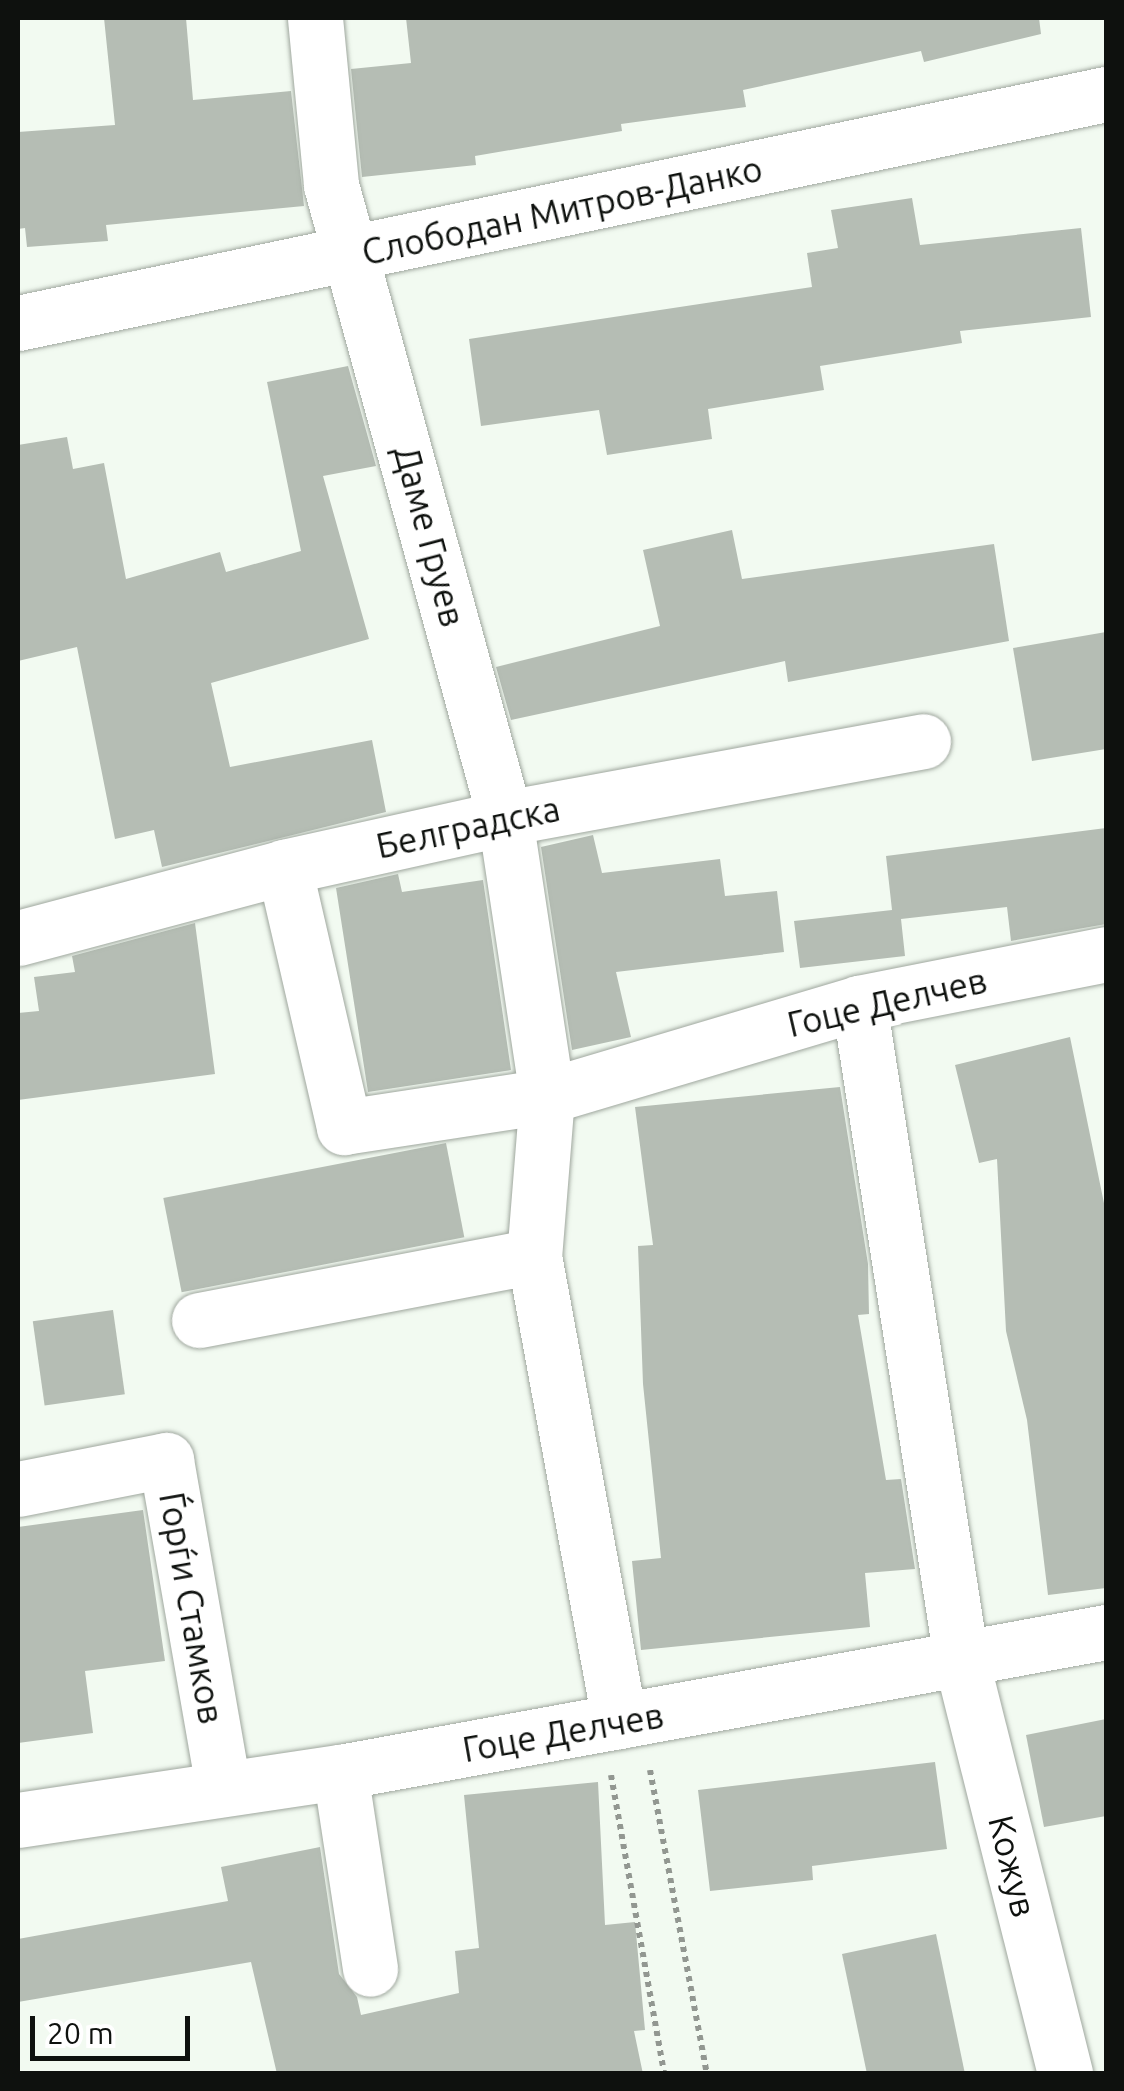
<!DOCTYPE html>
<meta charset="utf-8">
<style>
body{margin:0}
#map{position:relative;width:1124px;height:2091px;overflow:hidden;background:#f2faf1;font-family:Ubuntu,sans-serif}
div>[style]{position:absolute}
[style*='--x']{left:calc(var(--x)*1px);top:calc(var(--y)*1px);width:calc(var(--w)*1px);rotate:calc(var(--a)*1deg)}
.building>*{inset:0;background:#b5bdb4;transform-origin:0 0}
.path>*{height:6px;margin-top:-3px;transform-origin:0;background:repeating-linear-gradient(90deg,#929791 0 5px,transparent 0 10px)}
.roads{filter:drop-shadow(0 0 2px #9fa79e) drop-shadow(0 0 2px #9fa79e)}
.street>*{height:55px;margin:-27.5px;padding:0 27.5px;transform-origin:27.5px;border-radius:27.5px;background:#fff}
.secondary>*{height:55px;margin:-27.5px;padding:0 27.5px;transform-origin:27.5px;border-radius:27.5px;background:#fff}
span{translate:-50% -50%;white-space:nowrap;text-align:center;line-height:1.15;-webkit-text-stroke:10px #fff;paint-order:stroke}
.street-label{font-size:35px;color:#0e110e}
.frame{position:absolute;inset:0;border:20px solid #0e110e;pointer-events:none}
.scale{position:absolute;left:30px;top:2016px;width:160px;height:45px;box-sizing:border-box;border:5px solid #0e110e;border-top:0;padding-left:12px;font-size:30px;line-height:35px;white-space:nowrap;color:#0e110e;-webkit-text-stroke:8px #fff;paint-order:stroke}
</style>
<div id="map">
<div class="building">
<i style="clip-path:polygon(104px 18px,186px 18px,193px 100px,291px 91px,304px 206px,106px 225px,108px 241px,27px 247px,25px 228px,18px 229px,18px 132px,115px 125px)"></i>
<i style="clip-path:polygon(406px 18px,1039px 18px,1041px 34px,924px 62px,921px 51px,743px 90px,746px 107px,621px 124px,622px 131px,475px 156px,476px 165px,362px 177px,351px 69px,411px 63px)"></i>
<i style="clip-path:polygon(912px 198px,920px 245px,1081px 228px,1091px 317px,960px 331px,962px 343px,820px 366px,824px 390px,708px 409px,712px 439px,607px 455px,599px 410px,481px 426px,469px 339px,812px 287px,807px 253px,838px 248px,831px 210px)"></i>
<i style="clip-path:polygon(348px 366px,376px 466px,323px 476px,369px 639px,211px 683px,230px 767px,372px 740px,386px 812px,162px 867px,154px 830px,115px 839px,77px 647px,18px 661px,18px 445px,67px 437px,73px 469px,104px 463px,126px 579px,220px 552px,226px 572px,301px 551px,267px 382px)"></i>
<i style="clip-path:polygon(732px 530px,742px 579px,994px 544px,1009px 641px,788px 682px,785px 661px,511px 720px,496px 667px,660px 626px,643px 550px)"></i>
<i style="clip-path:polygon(1106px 632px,1106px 749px,1032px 761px,1013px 648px)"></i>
<i style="clip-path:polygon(1106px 828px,1106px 924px,1011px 941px,1007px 907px,901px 919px,905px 956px,800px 968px,794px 921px,892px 910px,886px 856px)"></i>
<i style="clip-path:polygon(593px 835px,602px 873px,720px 859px,725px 896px,777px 891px,784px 952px,616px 972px,631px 1037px,572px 1050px,541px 847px)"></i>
<i style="clip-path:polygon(398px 874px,402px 892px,483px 880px,511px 1070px,368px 1092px,336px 888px)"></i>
<i style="clip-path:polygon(195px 923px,215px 1074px,18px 1100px,18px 1013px,39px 1011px,34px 977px,75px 972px,72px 956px)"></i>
<i style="clip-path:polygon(1070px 1037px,1106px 1213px,1106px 1588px,1048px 1595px,1027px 1420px,1006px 1331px,997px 1159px,979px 1163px,955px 1065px)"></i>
<i style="clip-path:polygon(840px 1087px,868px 1264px,869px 1314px,858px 1315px,886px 1480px,901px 1479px,915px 1569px,865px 1573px,870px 1627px,641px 1650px,632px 1561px,661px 1558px,643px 1384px,638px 1246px,653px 1245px,635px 1107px)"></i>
<i style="left:446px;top:1143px;width:96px;height:288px;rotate:79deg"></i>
<i style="left:113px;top:1310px;width:85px;height:81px;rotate:82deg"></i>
<i style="clip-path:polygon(143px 1510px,165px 1661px,85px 1671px,93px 1733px,18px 1743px,18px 1527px)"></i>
<i style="clip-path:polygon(1106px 1719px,1106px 1816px,1044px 1827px,1026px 1735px)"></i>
<i style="clip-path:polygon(935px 1762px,947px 1849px,812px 1866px,813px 1880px,710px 1891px,698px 1790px)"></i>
<i style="clip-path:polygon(598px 1782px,605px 1925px,635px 1922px,645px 2030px,634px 2031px,643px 2074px,277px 2074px,251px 1962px,18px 2002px,18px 1939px,228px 1901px,221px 1867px,320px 1847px,339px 1974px,357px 1997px,361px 2015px,459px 1993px,455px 1951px,479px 1948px,464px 1795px)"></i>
<i style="clip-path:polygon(936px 1934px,965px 2074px,867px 2074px,842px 1954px)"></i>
</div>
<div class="path">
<i style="--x:650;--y:1770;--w:309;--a:79.4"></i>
<i style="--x:611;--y:1775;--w:304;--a:79.9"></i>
</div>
<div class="roads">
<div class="street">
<i style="--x:315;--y:18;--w:168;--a:84.5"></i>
<i style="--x:331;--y:185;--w:656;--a:74.63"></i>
<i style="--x:505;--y:818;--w:281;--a:81.4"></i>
<i style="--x:547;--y:1096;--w:161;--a:94.6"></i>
<i style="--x:534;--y:1256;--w:473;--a:79.6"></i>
<i style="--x:284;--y:867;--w:267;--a:77"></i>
<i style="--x:344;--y:1127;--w:205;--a:-8.7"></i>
<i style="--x:547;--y:1096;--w:326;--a:-16.6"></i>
<i style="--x:859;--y:1003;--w:252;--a:-11.2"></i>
<i style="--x:18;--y:938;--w:275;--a:-14.9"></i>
<i style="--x:284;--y:867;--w:226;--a:-12.5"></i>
<i style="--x:505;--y:818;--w:425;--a:-10.4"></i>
<i style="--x:859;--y:1003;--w:664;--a:81.16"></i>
<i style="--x:961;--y:1659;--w:428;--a:75.9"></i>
<i style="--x:199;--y:1320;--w:341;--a:-10.8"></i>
<i style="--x:18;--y:1489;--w:151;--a:-11.1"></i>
<i style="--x:166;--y:1460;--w:333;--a:80.1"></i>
<i style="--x:340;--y:1772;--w:199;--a:81.3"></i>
<i style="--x:18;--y:1820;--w:326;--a:-8.5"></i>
<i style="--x:340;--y:1772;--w:779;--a:-10.36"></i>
</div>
<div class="secondary">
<i style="--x:18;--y:323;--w:1112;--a:-11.89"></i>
</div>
</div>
<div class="street-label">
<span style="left:562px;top:210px;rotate:-12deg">Слободан Митров-Данко</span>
<span style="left:430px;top:536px;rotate:75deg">Даме Груев</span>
<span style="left:468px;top:827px;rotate:-12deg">Белградска</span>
<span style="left:887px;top:1002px;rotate:-13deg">Гоце Делчев</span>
<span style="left:192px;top:1608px;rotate:80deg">Ѓорѓи Стамков</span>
<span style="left:563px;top:1732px;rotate:-10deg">Гоце Делчев</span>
<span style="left:1013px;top:1866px;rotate:76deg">Кожув</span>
</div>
<div class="frame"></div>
<div class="scale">20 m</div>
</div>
